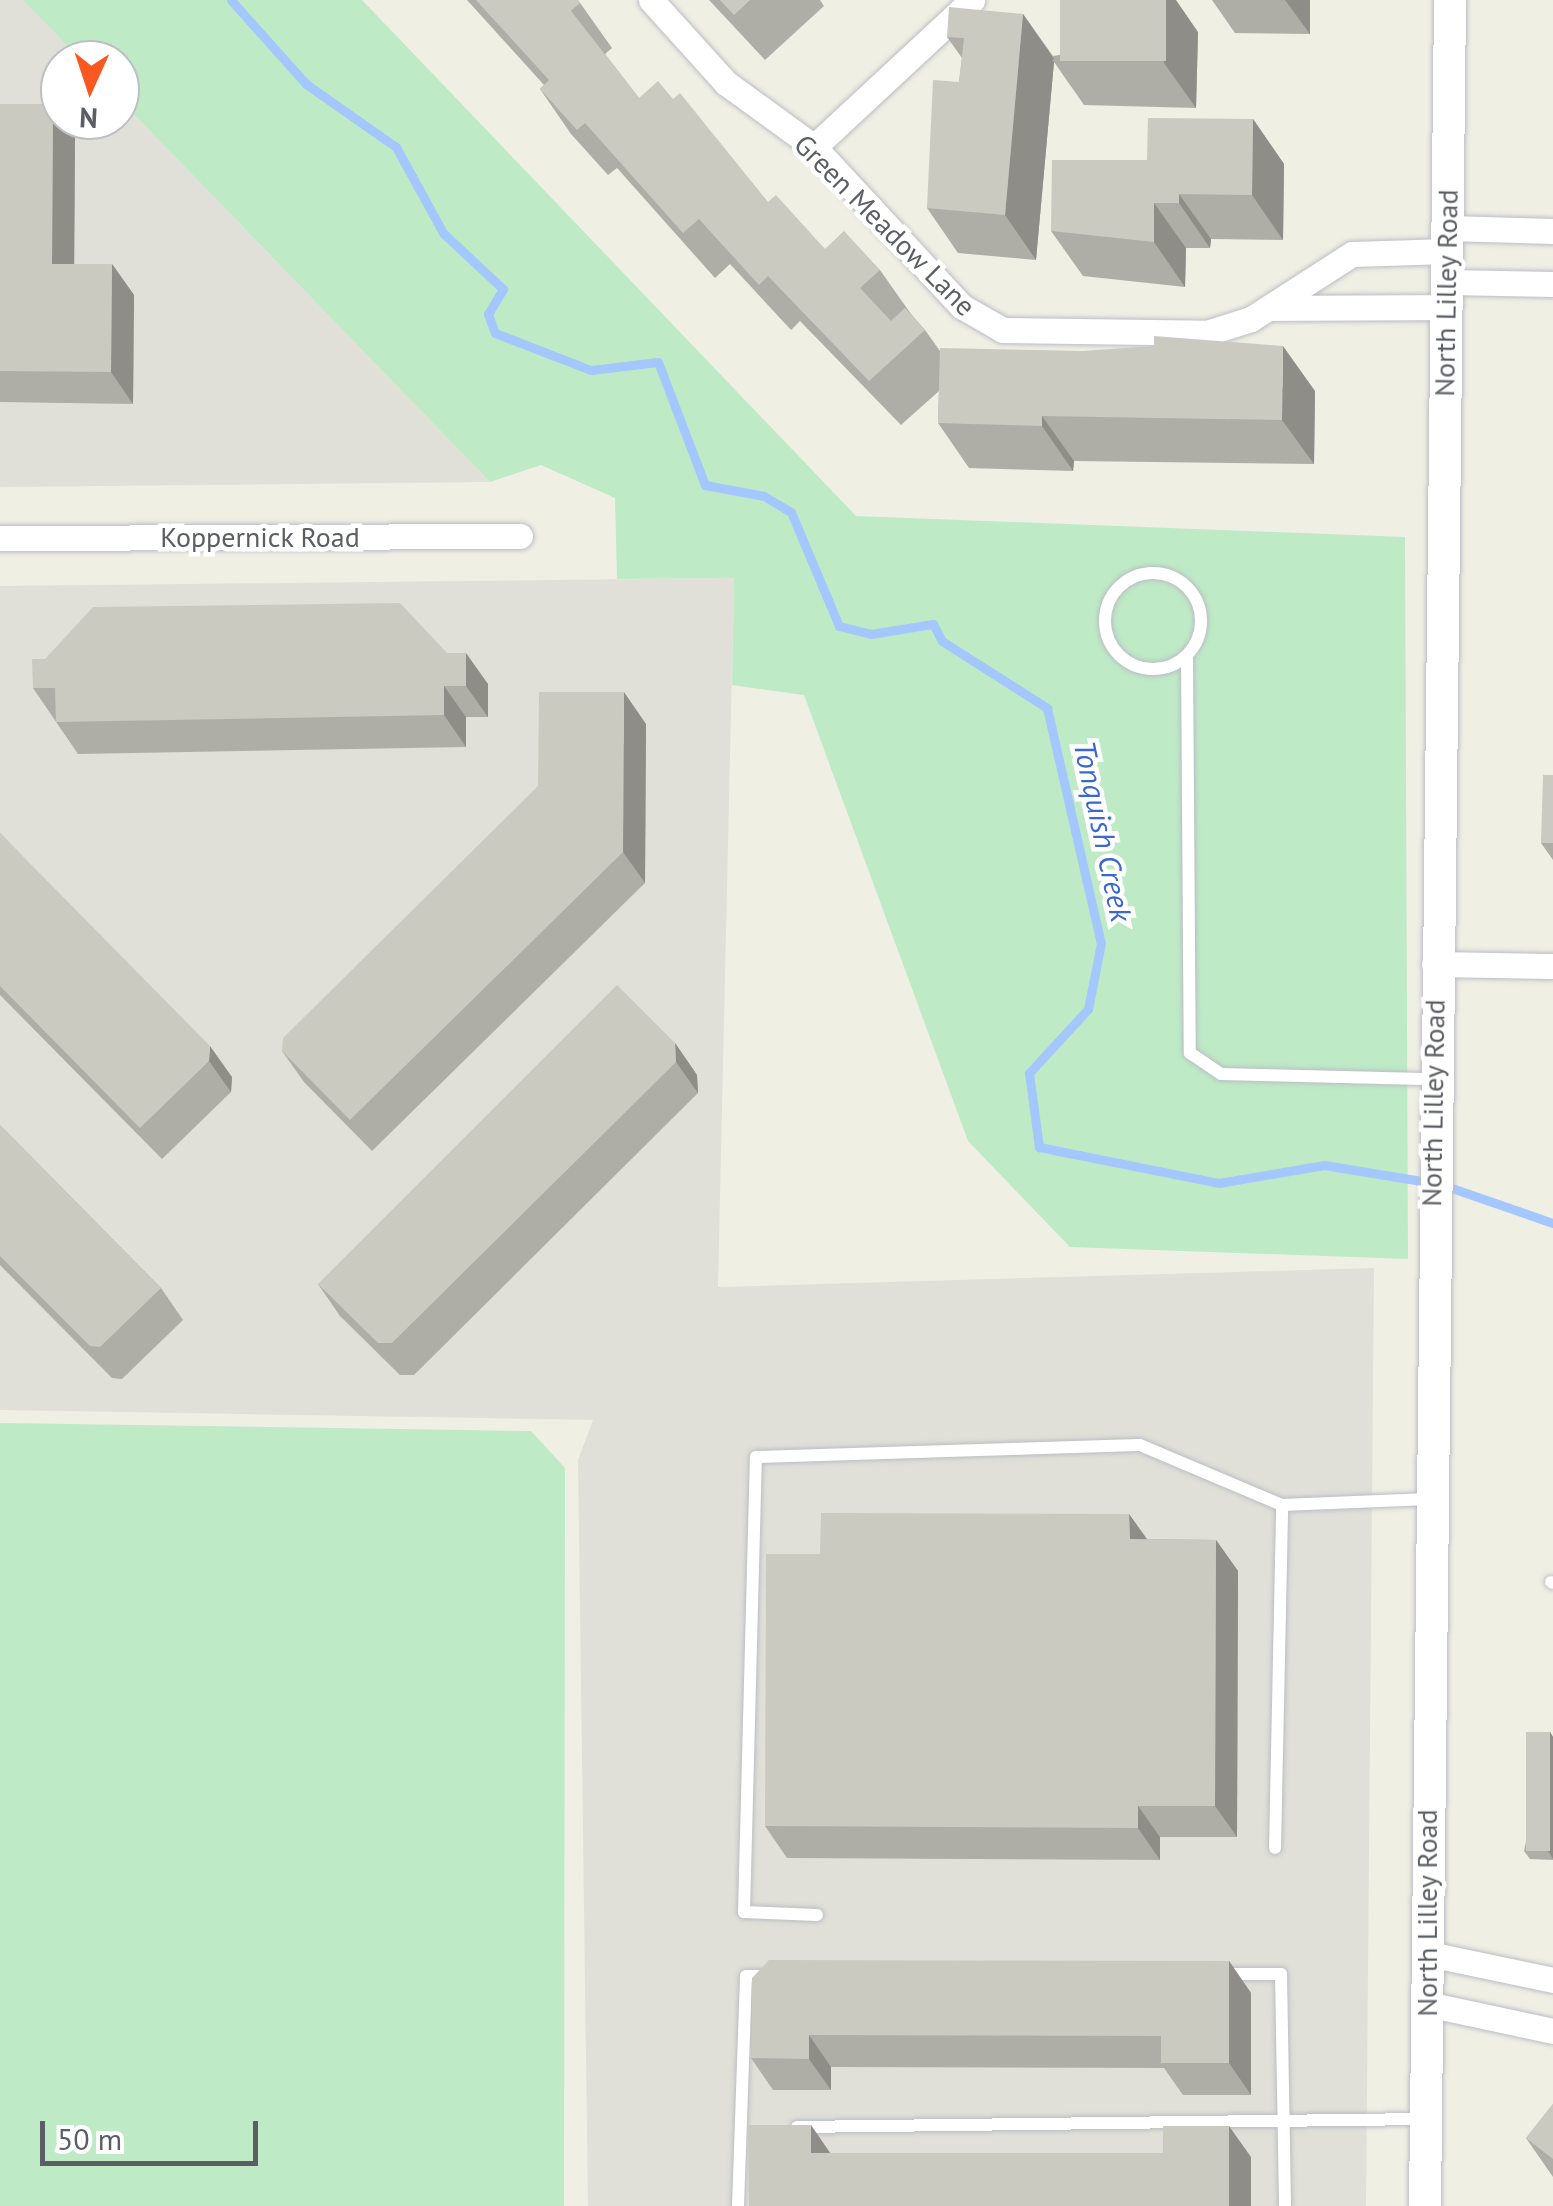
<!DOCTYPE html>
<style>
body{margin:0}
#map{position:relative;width:1553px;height:2206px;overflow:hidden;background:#f0efe4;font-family:"PT Sans",sans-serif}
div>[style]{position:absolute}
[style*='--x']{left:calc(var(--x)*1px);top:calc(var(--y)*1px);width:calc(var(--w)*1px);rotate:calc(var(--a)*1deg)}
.industrial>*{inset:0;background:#e0e0d8}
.green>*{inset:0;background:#beeac6}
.stream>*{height:9px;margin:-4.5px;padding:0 4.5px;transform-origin:4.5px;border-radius:4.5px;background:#a4c7ff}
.roads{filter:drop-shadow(0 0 2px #bbbdc4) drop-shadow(0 0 2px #bbbdc4)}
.service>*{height:12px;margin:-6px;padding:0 6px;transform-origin:6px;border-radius:6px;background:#fff}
.service>.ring{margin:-6px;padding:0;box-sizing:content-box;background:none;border:12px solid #fff;border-radius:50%}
.minor>*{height:25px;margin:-12.5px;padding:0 12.5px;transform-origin:12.5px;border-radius:12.5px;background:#fff}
.tertiary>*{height:32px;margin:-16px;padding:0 16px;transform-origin:16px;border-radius:16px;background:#fff}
.wall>*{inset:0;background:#afaea6}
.shaded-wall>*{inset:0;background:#8e8d87}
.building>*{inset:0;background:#cbcac1;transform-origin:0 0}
span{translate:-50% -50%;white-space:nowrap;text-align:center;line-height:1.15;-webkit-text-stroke:9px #fff;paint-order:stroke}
.street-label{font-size:28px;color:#5c5e66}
.water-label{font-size:30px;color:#3b68ce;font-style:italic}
.north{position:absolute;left:40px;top:40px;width:100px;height:100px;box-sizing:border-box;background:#fff;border:2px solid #bebfc2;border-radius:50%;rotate:183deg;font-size:28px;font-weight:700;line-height:40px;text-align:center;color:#5c5e66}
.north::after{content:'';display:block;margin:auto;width:35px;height:45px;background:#f95920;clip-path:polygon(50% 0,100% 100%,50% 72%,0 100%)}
.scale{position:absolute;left:40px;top:2121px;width:218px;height:45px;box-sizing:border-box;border:5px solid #5c5e66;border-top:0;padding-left:12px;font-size:30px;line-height:35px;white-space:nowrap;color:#5c5e66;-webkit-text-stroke:8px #fff;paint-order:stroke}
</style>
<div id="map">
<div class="industrial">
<i style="clip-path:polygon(0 0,23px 0,81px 60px,60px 60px,60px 120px,120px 120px,120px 100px,490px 482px,0 487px)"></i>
<i style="clip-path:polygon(734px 578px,718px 1287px,1374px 1268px,1366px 2206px,588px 2206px,578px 1460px,593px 1420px,0 1410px,0 586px)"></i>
</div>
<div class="green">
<i style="clip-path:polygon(23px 0,362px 0,856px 516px,1405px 537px,1408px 1259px,1070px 1247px,968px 1141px,804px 695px,732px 685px,734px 578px,617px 579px,615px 498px,541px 465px,490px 482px,120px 100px,120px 60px,81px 60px)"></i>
<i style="clip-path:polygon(0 1423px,531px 1431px,565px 1468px,564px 2206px,0 2206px)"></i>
</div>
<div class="stream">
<i style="--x:231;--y:0;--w:113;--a:48.2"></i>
<i style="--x:306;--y:84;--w:110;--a:35"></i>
<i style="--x:396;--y:147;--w:98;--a:61.3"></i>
<i style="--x:443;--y:233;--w:82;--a:43"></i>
<i style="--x:503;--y:289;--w:29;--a:121"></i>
<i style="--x:488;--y:314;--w:20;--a:70"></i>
<i style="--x:495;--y:333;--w:103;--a:21.1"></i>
<i style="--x:591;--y:370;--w:67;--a:-6.8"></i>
<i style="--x:658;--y:362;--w:132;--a:69.1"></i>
<i style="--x:705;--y:485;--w:60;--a:10.6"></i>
<i style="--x:764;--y:496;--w:31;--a:31"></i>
<i style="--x:791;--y:512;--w:124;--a:67.2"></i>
<i style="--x:839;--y:626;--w:33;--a:14"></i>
<i style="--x:871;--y:634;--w:63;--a:-9.2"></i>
<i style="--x:933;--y:624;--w:19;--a:62"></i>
<i style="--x:942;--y:641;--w:125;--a:32.5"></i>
<i style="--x:1047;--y:708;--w:241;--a:77.1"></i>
<i style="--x:1101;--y:943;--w:67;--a:101.1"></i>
<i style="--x:1088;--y:1009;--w:87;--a:132.7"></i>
<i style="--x:1029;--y:1073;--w:75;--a:82.3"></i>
<i style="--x:1039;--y:1147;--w:184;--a:11.3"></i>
<i style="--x:1219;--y:1183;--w:107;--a:-9.7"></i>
<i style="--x:1324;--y:1165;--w:105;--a:9.3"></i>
<i style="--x:1443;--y:1185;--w:116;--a:19.1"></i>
</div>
<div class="roads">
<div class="service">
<i class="ring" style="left:1105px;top:573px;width:84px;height:84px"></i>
<i style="--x:1187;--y:656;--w:397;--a:89.6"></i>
<i style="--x:1190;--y:1053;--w:37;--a:34"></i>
<i style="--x:1221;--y:1074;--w:212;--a:1.4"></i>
<i style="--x:1551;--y:1582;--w:2;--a:27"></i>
<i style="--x:1275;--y:1848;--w:343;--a:-88.8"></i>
<i style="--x:817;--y:1915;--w:73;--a:-177.6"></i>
<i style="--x:744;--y:1912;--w:455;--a:-88.5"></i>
<i style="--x:756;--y:1457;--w:384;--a:-1.8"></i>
<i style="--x:1140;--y:1445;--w:154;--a:22.9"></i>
<i style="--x:1282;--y:1505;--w:147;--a:-2.3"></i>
<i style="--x:1224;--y:1974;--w:57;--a:0"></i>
<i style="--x:1281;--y:1974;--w:232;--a:89"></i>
<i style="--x:797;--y:2127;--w:625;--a:-0.73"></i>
<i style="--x:738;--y:2206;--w:230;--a:-88"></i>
<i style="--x:746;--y:1976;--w:23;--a:0"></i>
</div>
<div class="minor">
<i style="--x:651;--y:0;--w:112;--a:47.9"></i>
<i style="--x:726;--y:83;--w:109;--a:36"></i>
<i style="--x:814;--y:147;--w:217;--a:47.2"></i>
<i style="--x:961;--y:306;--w:48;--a:29.7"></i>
<i style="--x:1003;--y:330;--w:204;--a:0.8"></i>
<i style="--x:1207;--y:333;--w:46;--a:-17.7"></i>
<i style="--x:1251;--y:319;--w:120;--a:-32.8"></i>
<i style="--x:1352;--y:254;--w:96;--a:-1.8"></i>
<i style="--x:814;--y:147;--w:216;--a:-42.9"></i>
<i style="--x:1448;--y:228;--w:105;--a:1.6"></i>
<i style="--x:1448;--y:282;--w:105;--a:1.1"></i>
<i style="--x:1269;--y:308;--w:178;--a:-0.3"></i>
<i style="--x:0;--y:538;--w:520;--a:-0.22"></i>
<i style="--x:1434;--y:964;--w:119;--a:1"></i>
<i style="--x:1429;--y:1954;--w:127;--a:11.8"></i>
<i style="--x:1427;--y:2004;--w:129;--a:12.1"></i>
</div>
<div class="tertiary">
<i style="--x:1425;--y:2206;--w:2206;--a:-89.35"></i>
</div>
</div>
<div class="wall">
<i style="clip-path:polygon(467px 0,578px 0,612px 48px,605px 54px,639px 98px,825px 249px,880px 270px,911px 314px,925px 330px,940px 351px,1315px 391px,1314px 464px,1074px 461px,1073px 471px,969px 468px,938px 423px,939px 391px,901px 425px,800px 321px,791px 330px,730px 264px,715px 278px,617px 168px,608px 175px,571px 134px,540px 89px,544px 85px)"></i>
<i style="clip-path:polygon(709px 0,820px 0,824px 6px,765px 60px)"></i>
<i style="clip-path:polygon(1212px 0,1310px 0,1310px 34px,1235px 33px)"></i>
<i style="clip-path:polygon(1023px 14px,1053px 56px,1198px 32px,1196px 108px,1084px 105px,1054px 62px,1036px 260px,958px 253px,927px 208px,959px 82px,962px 58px,947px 37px)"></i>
<i style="clip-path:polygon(0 104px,53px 104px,60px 114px,60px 120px,75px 136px,74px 264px,112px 264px,134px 295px,133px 404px,0 402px)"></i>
<i style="clip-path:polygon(1253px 119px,1284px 164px,1283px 240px,1211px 239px,1210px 248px,1186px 248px,1185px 287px,1083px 276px,1051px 231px,1147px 160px)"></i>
<i style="clip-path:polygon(447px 653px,488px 684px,488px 717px,466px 717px,466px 747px,78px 754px,33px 688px,45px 659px)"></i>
<i style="clip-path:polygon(646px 724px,645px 883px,372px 1151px,304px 1082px,282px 1051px)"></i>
<i style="clip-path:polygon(1553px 775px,1553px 860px,1541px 843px)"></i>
<i style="clip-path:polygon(0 833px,232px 1077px,231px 1092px,162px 1159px,0 995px)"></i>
<i style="clip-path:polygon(675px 1043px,697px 1075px,698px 1093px,414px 1375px,400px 1375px,340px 1316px,318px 1284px)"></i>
<i style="clip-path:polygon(0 1125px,161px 1288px,183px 1320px,122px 1379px,112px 1378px,0 1265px)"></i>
<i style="clip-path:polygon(1129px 1514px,1147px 1539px,1216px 1540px,1238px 1571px,1237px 1837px,1160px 1837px,1160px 1860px,787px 1858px,765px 1826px,820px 1554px)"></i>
<i style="clip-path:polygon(1550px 1732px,1553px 1737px,1553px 1860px,1530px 1859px,1524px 1851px)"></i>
<i style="clip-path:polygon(1229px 1961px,1251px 1993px,1251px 2095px,1183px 2095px,1164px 2068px,831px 2067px,831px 2090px,773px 2090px,751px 2058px,752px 1978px)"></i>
<i style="clip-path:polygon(1553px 2104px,1553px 2177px,1526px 2138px)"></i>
</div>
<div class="shaded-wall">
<i style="clip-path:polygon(1166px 0,1176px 0,1198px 32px,1196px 108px,1164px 63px)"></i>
<i style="clip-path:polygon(1285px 0,1310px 0,1310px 34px)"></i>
<i style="clip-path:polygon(1023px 14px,1054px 59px,1052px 60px,1054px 62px,1036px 260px,1005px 215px)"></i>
<i style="clip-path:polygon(53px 104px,60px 114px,60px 120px,64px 120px,75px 136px,74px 295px,52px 264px)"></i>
<i style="clip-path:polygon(1253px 119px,1284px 164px,1283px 240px,1252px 195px)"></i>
<i style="clip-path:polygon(1179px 194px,1211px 239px,1210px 248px,1179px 203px)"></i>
<i style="clip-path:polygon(1154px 203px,1186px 248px,1185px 287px,1154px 242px)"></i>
<i style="clip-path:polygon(112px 264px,134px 295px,133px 404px,111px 372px)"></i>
<i style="clip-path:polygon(1283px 346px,1315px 391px,1314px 464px,1282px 420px)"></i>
<i style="clip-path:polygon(1042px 416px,1074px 461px,1073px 471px,1042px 426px)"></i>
<i style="clip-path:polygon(466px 653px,488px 684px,488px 717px,466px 686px)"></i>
<i style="clip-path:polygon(444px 686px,466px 717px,466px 747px,444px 715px)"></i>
<i style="clip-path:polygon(624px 692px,646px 724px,645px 883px,623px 852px)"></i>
<i style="clip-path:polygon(675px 1043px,697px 1075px,698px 1093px,676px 1062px)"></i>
<i style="clip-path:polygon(210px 1046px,232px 1077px,231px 1092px,209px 1061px)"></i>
<i style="clip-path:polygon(1129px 1514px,1151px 1545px,1130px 1539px)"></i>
<i style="clip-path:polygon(1216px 1540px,1238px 1571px,1237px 1837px,1215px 1806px)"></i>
<i style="clip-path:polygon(1550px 1732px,1553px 1737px,1553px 1859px,1548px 1851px)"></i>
<i style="clip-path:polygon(1138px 1806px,1160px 1837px,1160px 1860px,1138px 1828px)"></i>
<i style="clip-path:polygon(1229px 1961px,1251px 1993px,1251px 2095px,1229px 2063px)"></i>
<i style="clip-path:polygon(809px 2035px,831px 2067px,831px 2090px,809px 2059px)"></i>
<i style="clip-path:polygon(811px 2125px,833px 2157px,811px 2153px)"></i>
<i style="clip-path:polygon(1229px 2126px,1251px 2157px,1251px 2206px,1229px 2206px)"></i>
</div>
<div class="building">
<i style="clip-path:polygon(476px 0,578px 0,580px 3px,571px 11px,639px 98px,658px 81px,673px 99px,680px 93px,768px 202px,776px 195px,825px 249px,844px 231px,880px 270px,860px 288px,891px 321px,905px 308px,925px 330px,869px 381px,768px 276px,759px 285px,699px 219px,683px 233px,585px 123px,577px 130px,540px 89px,549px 80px)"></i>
<i style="clip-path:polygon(720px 0,750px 0,734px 15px)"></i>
<i style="left:1060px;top:0;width:106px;height:61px"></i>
<i style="clip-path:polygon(949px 7px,1023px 14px,1005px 215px,927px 208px,933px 80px,959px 82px,964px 38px,947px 37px)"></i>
<i style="clip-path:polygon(0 104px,53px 104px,52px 264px,112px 264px,111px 372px,0 371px)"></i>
<i style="clip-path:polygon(1148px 118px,1253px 119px,1252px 195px,1179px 194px,1179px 203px,1154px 203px,1154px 242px,1051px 231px,1052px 160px,1147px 160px)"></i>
<i style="clip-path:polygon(1154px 336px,1283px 346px,1282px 420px,1042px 416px,1042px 426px,938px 423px,940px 348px,1082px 351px,1154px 346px)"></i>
<i style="clip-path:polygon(400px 603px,447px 653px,466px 653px,466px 686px,444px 686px,444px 715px,56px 722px,55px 688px,33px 688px,32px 659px,45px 659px,93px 607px)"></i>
<i style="clip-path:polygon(539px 692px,624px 692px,623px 852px,350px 1120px,282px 1051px,283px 1038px,538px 786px)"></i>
<i style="clip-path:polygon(1543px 775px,1553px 775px,1553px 843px,1541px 843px)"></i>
<i style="clip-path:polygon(0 833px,210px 1046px,209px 1061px,140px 1128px,0 986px)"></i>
<i style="clip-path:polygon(617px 985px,675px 1043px,676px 1062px,392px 1343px,378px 1343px,318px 1284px)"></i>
<i style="clip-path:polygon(0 1125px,161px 1288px,100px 1347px,90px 1346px,0 1256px)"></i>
<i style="clip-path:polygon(821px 1513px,1129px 1514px,1130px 1539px,1216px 1540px,1215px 1806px,1138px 1806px,1138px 1828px,765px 1826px,766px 1554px,820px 1554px)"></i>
<i style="left:1526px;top:1732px;width:24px;height:119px"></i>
<i style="clip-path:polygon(769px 1960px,1229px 1961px,1229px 2063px,1161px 2063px,1161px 2036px,809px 2035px,809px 2059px,751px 2058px,752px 1978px)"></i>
<i style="clip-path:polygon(1553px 2104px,1553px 2159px,1526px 2138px)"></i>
<i style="clip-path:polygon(748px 2125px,811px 2125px,811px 2153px,1163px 2153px,1163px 2126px,1229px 2126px,1229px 2206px,749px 2206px)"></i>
</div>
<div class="street-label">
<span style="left:885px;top:225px;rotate:45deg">Green Meadow Lane</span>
<span style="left:1446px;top:293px;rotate:-89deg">North Lilley Road</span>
<span style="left:260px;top:537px">Koppernick Road</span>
<span style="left:1433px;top:1103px;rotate:-89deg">North Lilley Road</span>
<span style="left:1427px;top:1913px;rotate:-90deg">North Lilley Road</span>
</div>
<div class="water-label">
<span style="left:1103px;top:831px;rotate:78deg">Tonquish Creek</span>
</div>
<div class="north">N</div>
<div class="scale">50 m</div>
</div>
